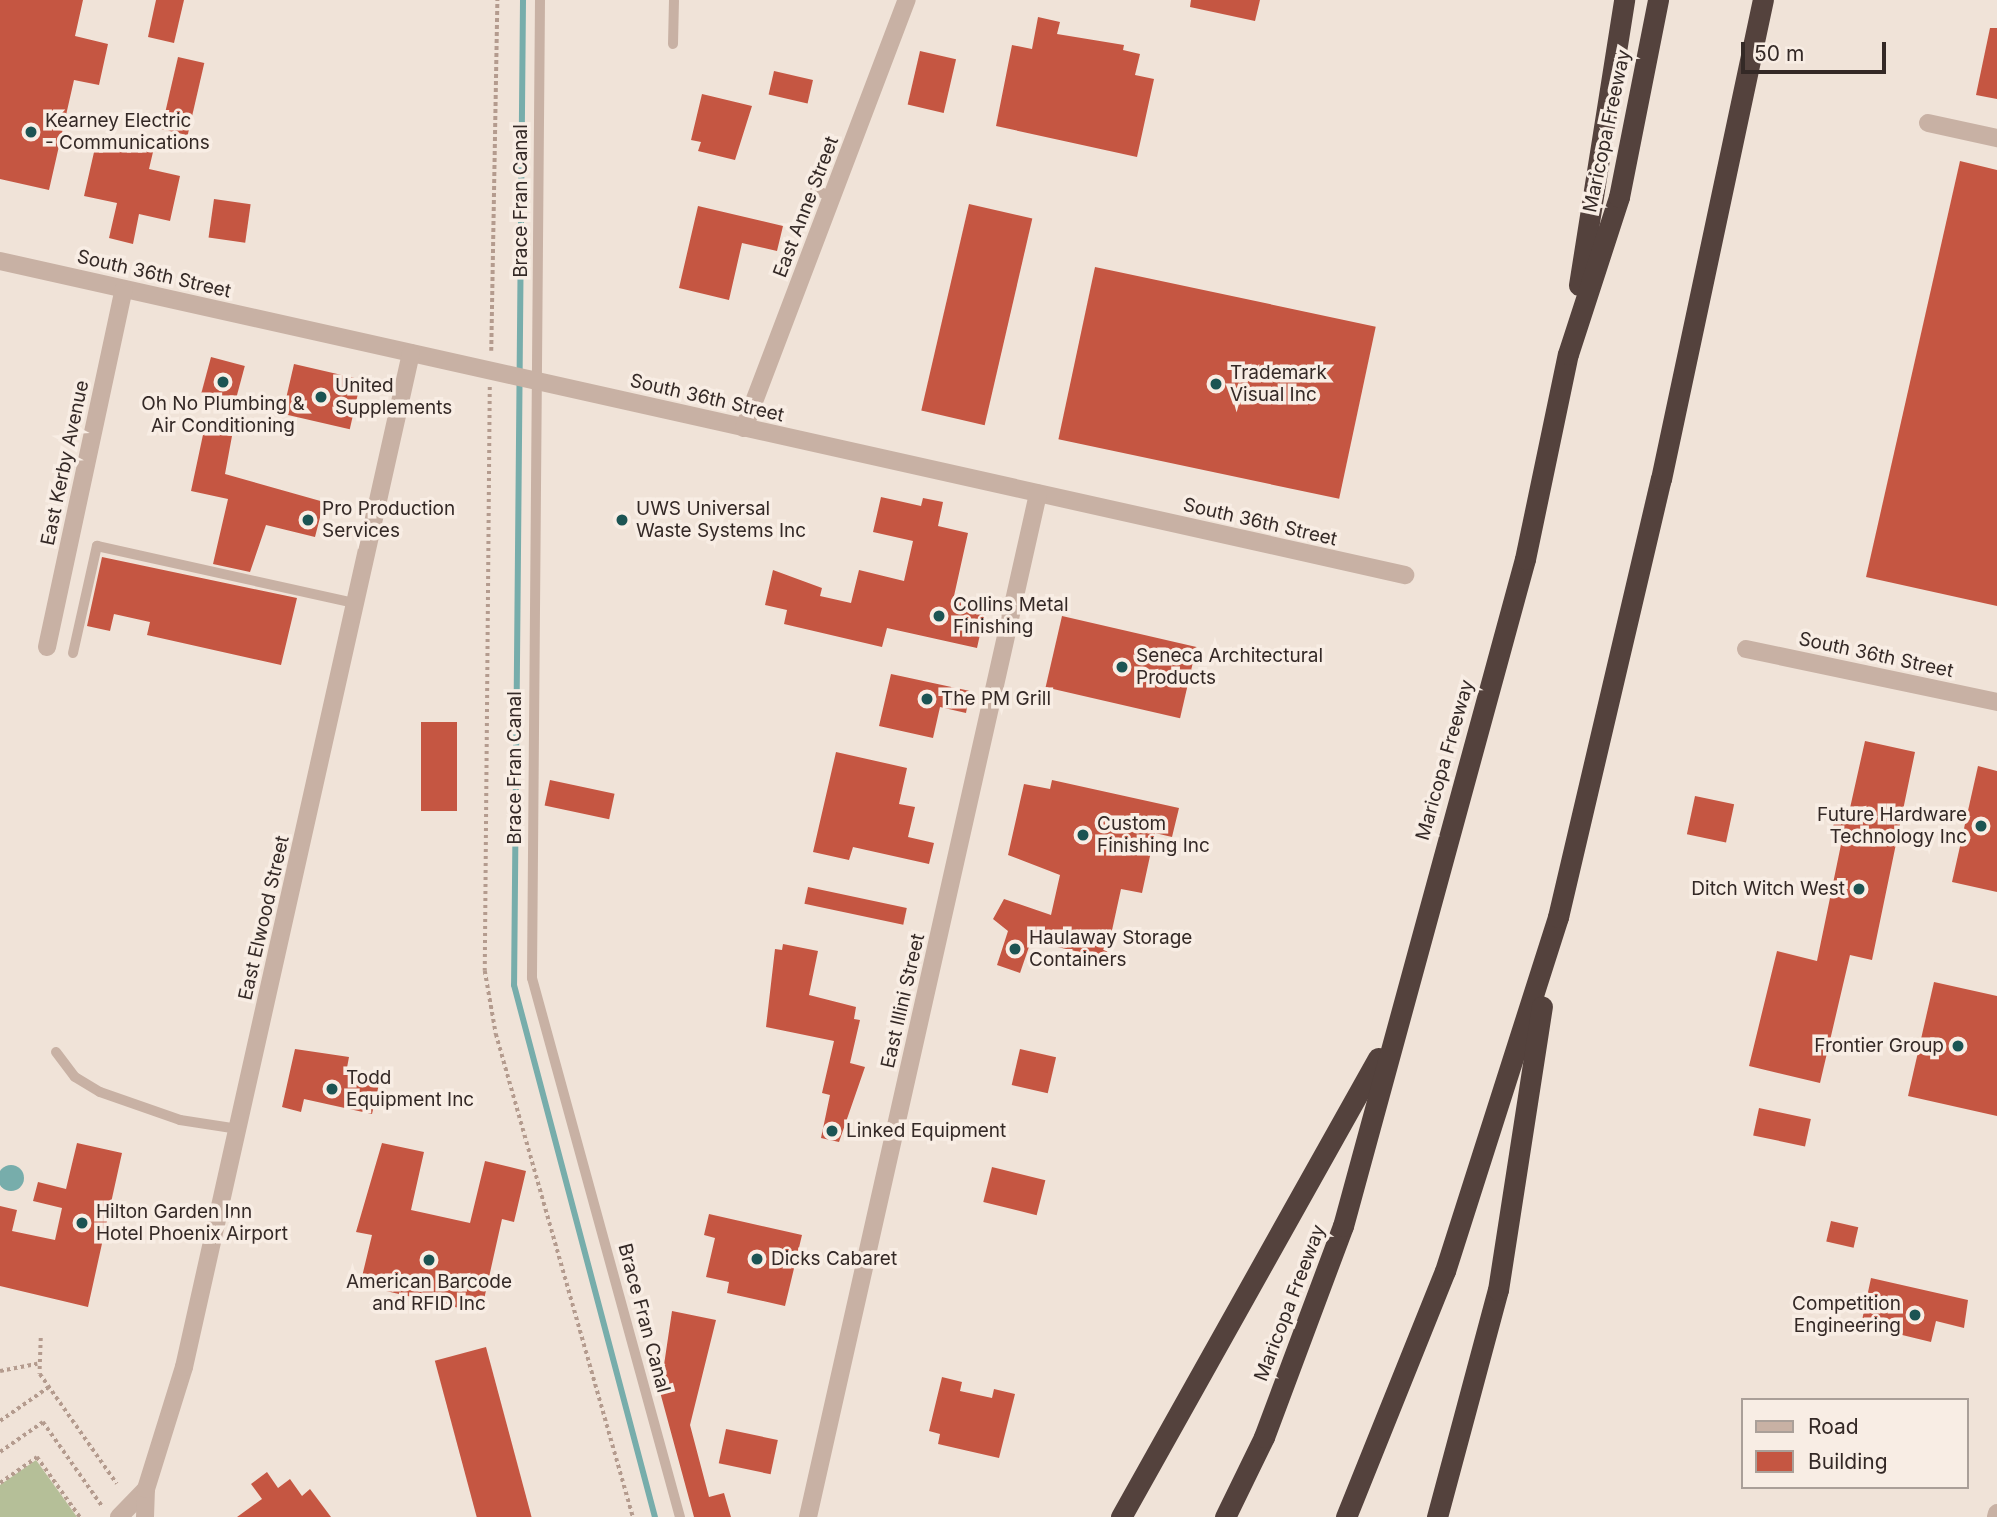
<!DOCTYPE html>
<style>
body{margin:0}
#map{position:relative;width:1997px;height:1517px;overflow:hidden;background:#f0e3d8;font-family:Inter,sans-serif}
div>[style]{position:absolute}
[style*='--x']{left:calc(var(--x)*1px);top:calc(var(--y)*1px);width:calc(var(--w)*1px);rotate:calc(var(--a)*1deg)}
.green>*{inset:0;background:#b5bf98}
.water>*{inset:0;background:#77adab}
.round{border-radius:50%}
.stream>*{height:6px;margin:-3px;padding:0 3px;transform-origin:3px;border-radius:3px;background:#77adab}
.building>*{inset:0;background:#c55642;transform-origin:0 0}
.path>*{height:3.5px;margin-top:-1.75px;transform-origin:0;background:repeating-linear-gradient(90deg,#b49b8e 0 3.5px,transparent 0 7px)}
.service>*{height:10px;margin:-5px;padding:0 5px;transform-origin:5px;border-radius:5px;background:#c8b1a4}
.minor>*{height:18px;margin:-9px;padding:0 9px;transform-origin:9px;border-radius:9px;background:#c8b1a4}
.motorway>*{height:21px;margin:-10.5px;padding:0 10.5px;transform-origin:10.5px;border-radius:10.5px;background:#54423d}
.dots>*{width:19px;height:19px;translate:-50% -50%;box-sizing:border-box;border:4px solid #f8ede4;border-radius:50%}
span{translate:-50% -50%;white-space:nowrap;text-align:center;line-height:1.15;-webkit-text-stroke:7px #f8ede4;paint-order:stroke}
.poi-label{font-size:19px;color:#342926}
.left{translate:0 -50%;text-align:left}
.right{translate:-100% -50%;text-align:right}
.street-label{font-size:19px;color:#342926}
.legend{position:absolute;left:1741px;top:1398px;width:228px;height:91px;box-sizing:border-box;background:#f8ede4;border:2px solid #aa9f98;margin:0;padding:9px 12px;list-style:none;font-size:21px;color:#342926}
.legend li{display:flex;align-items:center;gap:14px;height:35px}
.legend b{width:35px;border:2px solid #aa9f98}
.scale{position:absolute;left:1741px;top:42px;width:145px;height:32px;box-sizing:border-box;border:4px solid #342926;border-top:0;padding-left:9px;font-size:21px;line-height:24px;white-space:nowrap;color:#342926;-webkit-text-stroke:5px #f8ede4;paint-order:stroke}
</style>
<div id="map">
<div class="green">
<i style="clip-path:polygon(36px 1460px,77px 1517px,0 1517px,0 1485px)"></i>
</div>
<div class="water">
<i class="round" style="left:-2px;top:1165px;width:26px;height:26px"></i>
</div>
<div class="stream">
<i style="--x:523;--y:0;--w:985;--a:90.52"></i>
<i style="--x:514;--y:985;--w:550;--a:75.16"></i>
</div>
<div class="building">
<i style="clip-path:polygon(0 0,83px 0,75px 36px,108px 44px,99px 85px,74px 80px,49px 190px,0 179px)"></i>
<i style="clip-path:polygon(156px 0,184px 0,174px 43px,148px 37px)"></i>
<i style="clip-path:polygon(1191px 0,1260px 0,1255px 21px,1190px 7px)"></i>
<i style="clip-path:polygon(1038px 17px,1060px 22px,1057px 34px,1124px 45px,1123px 50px,1140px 54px,1135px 75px,1154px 79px,1137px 157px,996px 126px,1012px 45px,1032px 49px)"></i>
<i style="clip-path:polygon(1990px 28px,1997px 28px,1997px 99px,1976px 95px)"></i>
<i style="left:920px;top:51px;width:37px;height:55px;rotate:13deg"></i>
<i style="left:178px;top:57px;width:27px;height:74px;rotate:13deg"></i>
<i style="left:774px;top:71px;width:40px;height:24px;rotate:13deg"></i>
<i style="clip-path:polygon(702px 94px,752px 106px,735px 160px,698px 151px,701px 142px,691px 140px)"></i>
<i style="clip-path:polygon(97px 139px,153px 152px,149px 169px,180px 176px,170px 221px,139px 214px,133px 244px,109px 238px,117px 203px,84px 196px)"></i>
<i style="clip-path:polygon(1960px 161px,1997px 170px,1997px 606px,1866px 577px)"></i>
<i style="left:214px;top:199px;width:37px;height:39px;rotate:8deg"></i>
<i style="left:969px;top:204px;width:65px;height:212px;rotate:13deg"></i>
<i style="clip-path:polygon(698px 206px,783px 226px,777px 251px,742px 243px,729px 300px,679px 288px)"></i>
<i style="left:1095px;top:267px;width:287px;height:176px;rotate:12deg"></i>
<i style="left:211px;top:357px;width:35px;height:37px;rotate:15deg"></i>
<i style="left:294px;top:364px;width:69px;height:51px;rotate:13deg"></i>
<i style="clip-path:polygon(204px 430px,232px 436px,225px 474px,324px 502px,315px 537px,266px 525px,250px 572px,213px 564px,228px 499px,191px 491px)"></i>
<i style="clip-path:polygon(881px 497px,921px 506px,923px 498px,943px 502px,938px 526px,968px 533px,954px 596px,987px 603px,977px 648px,887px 628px,882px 647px,784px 624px,787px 610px,765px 605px,773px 570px,822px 588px,820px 596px,851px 603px,859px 570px,904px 581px,913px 541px,873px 532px)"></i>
<i style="clip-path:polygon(102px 557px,297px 598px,281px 665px,147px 635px,150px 622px,114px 614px,110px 631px,87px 626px)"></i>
<i style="left:1062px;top:616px;width:138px;height:73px;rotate:13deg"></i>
<i style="clip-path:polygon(891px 674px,970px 691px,966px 713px,940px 707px,933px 738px,879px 726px)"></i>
<i style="left:421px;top:722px;width:36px;height:89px"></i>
<i style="clip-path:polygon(1865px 741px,1915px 752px,1872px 960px,1850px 955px,1820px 1083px,1749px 1066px,1777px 951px,1817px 961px,1844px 830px,1833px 827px,1838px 805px,1850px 808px)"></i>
<i style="clip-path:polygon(836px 752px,907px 768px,899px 804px,915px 807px,908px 837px,934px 843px,929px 864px,853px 847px,849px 860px,813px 852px)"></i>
<i style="clip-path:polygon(1978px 766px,1997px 771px,1997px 892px,1952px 882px)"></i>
<i style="left:550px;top:780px;width:66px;height:26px;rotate:12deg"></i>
<i style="clip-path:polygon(1052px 780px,1179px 808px,1172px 837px,1155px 833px,1142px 893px,1121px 889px,1106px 958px,1031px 941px,1020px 973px,997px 965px,1008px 931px,993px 919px,1004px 899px,1051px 915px,1060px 875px,1008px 855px,1024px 784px,1050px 789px)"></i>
<i style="left:1695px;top:796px;width:40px;height:39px;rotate:12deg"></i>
<i style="left:808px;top:887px;width:101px;height:17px;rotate:12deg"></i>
<i style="clip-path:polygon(783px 944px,818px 951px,809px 995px,856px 1007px,854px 1019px,860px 1020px,850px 1063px,865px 1067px,839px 1142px,821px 1138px,830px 1095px,822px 1093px,834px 1041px,766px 1027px,775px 949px,782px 950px)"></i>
<i style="clip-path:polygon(1934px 982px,1997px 996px,1997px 1116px,1908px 1096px)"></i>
<i style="clip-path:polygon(295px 1049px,349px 1057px,346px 1073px,380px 1080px,372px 1114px,304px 1099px,301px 1112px,282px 1107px)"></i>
<i style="left:1020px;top:1049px;width:37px;height:37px;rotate:13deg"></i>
<i style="left:1759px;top:1108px;width:53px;height:28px;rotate:12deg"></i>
<i style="clip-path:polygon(77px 1143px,122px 1153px,88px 1307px,0 1286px,0 1206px,17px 1210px,12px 1231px,55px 1240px,62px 1208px,33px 1201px,38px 1182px,66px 1189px)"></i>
<i style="clip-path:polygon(382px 1143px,424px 1152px,411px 1210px,470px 1223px,485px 1161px,526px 1171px,514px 1222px,502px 1219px,481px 1313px,360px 1285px,372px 1235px,356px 1232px)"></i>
<i style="left:992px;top:1167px;width:55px;height:36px;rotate:14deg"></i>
<i style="clip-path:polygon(709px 1214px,802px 1235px,785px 1306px,727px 1293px,729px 1282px,706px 1277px,715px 1238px,704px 1235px)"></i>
<i style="left:1831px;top:1221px;width:28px;height:21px;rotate:13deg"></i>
<i style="clip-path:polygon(1871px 1278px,1968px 1300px,1964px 1328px,1936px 1321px,1931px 1342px,1861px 1325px)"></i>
<i style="clip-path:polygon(672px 1311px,716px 1320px,690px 1425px,709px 1497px,724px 1493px,731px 1517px,694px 1517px,660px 1392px)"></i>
<i style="left:486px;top:1347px;width:176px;height:53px;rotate:75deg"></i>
<i style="clip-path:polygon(942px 1377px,962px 1382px,960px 1391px,992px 1398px,994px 1389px,1015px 1394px,999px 1458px,938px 1444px,940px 1434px,929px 1431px)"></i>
<i style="left:726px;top:1429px;width:53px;height:35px;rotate:12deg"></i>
<i style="clip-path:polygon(267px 1472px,278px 1488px,290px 1479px,302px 1496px,310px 1489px,331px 1517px,237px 1517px,262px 1499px,251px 1484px)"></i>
</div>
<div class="path">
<i style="--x:491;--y:351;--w:351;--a:-89"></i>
<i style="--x:490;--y:387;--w:584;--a:90.49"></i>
<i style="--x:485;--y:971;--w:64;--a:80.1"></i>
<i style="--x:496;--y:1034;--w:502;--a:74.16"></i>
<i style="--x:41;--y:1338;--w:36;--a:92"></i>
<i style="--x:40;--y:1374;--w:134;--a:55"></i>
<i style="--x:0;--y:1371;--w:38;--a:-11"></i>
<i style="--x:0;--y:1421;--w:60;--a:-34.8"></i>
<i style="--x:0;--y:1452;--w:52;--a:-34.9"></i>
<i style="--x:43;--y:1422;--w:103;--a:54.9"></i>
<i style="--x:0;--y:1483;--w:45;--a:-35.1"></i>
<i style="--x:37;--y:1457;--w:74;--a:54.4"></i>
</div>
<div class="service">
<i style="--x:540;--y:0;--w:978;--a:90.47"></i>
<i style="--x:532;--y:978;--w:559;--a:74.65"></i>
<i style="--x:673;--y:44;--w:43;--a:-88.7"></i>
<i style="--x:815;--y:190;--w:18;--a:22"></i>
<i style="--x:73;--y:653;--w:110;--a:-77.4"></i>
<i style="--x:97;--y:546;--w:264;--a:12.5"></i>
<i style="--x:56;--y:1052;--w:31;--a:53"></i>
<i style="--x:75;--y:1077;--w:29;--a:31"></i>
<i style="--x:100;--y:1092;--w:85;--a:19.3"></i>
<i style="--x:180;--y:1120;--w:59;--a:8.8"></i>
</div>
<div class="minor">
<i style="--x:1928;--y:123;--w:71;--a:12.3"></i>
<i style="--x:0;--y:261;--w:1440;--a:12.6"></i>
<i style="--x:744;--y:428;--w:458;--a:-69.2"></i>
<i style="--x:47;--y:647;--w:366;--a:-77.9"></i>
<i style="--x:1746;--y:649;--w:257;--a:11.9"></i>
<i style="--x:119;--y:1517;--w:39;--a:-46"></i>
<i style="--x:145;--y:1517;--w:28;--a:-88"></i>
<i style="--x:146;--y:1489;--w:128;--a:-72.7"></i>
<i style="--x:184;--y:1367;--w:1039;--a:-77.38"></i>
<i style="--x:808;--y:1517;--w:1049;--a:-77.33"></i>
<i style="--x:1996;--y:1517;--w:4;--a:-76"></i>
</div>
<div class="motorway">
<i style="--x:1579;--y:285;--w:289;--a:-81"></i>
<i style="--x:1121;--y:1517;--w:526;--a:-60.75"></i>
<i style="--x:1225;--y:1517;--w:89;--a:-64"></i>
<i style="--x:1264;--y:1437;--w:225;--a:-69.5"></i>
<i style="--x:1343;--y:1226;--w:691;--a:-74.74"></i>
<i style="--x:1525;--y:559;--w:209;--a:-78.2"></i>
<i style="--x:1568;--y:354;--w:165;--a:-72"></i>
<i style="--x:1619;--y:197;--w:201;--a:-78.8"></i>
<i style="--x:1346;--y:1517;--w:265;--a:-68.1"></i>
<i style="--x:1445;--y:1271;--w:372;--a:-72.3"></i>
<i style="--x:1558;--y:917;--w:450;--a:-76.8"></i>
<i style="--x:1661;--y:479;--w:490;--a:-78"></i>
<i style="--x:1437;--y:1517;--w:235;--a:-75"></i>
<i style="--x:1498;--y:1290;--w:287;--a:-81.2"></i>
</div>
<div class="dots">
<i style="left:31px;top:132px;background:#1c5453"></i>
<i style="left:223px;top:382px;background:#1c5453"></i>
<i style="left:1216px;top:384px;background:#1c5453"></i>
<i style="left:321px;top:397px;background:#1c5453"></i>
<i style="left:308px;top:520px;background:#1c5453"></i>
<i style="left:622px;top:520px;background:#1c5453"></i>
<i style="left:939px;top:616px;background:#1c5453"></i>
<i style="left:1122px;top:667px;background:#1c5453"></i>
<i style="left:927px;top:699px;background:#1c5453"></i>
<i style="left:1981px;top:826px;background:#1c5453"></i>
<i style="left:1083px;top:835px;background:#1c5453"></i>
<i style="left:1859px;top:889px;background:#1c5453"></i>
<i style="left:1015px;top:949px;background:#1c5453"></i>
<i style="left:1958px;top:1046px;background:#1c5453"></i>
<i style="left:332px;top:1089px;background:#1c5453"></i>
<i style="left:832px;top:1131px;background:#1c5453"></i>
<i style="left:82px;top:1223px;background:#1c5453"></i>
<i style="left:757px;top:1259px;background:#1c5453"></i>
<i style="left:429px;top:1260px;background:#1c5453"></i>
<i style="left:1915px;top:1315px;background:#1c5453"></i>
</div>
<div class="poi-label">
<span class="left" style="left:45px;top:132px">Kearney Electric<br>- Communications</span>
<span class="left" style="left:1230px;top:384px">Trademark<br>Visual Inc</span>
<span class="left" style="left:335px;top:397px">United<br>Supplements</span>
<span style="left:223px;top:415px">Oh No Plumbing &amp;<br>Air Conditioning</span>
<span class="left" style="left:322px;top:520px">Pro Production<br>Services</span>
<span class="left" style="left:636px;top:520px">UWS Universal<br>Waste Systems Inc</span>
<span class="left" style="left:953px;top:616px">Collins Metal<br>Finishing</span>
<span class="left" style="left:1136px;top:667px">Seneca Architectural<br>Products</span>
<span class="left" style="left:941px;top:699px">The PM Grill</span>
<span class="right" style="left:1967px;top:826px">Future Hardware<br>Technology Inc</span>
<span class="left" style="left:1097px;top:835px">Custom<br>Finishing Inc</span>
<span class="right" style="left:1845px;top:889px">Ditch Witch West</span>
<span class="left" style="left:1029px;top:949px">Haulaway Storage<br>Containers</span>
<span class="right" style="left:1944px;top:1046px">Frontier Group</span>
<span class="left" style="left:346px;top:1089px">Todd<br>Equipment Inc</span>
<span class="left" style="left:846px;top:1131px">Linked Equipment</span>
<span class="left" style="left:96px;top:1223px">Hilton Garden Inn<br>Hotel Phoenix Airport</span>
<span class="left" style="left:771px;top:1259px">Dicks Cabaret</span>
<span style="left:429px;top:1293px">American Barcode<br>and RFID Inc</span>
<span class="right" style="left:1901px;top:1315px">Competition<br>Engineering</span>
</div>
<div class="street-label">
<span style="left:1607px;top:131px;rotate:-78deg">Maricopa Freeway</span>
<span style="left:521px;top:201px;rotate:-90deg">Brace Fran Canal</span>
<span style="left:806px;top:207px;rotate:-69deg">East Anne Street</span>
<span style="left:154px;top:274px;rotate:13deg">South 36th Street</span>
<span style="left:707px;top:398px;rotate:13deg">South 36th Street</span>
<span style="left:65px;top:463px;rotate:-78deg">East Kerby Avenue</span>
<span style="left:1260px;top:522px;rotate:13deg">South 36th Street</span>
<span style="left:1876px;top:655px;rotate:12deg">South 36th Street</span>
<span style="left:1445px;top:760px;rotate:-74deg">Maricopa Freeway</span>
<span style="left:515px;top:768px;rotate:-90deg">Brace Fran Canal</span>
<span style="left:264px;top:918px;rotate:-77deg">East Elwood Street</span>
<span style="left:903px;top:1001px;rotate:-77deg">East Illini Street</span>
<span style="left:1290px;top:1303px;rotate:-69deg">Maricopa Freeway</span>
<span style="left:644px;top:1318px;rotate:75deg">Brace Fran Canal</span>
</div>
<ul class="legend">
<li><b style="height:9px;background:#c8b1a4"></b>Road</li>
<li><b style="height:19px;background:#c55642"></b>Building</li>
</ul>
<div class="scale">50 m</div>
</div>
